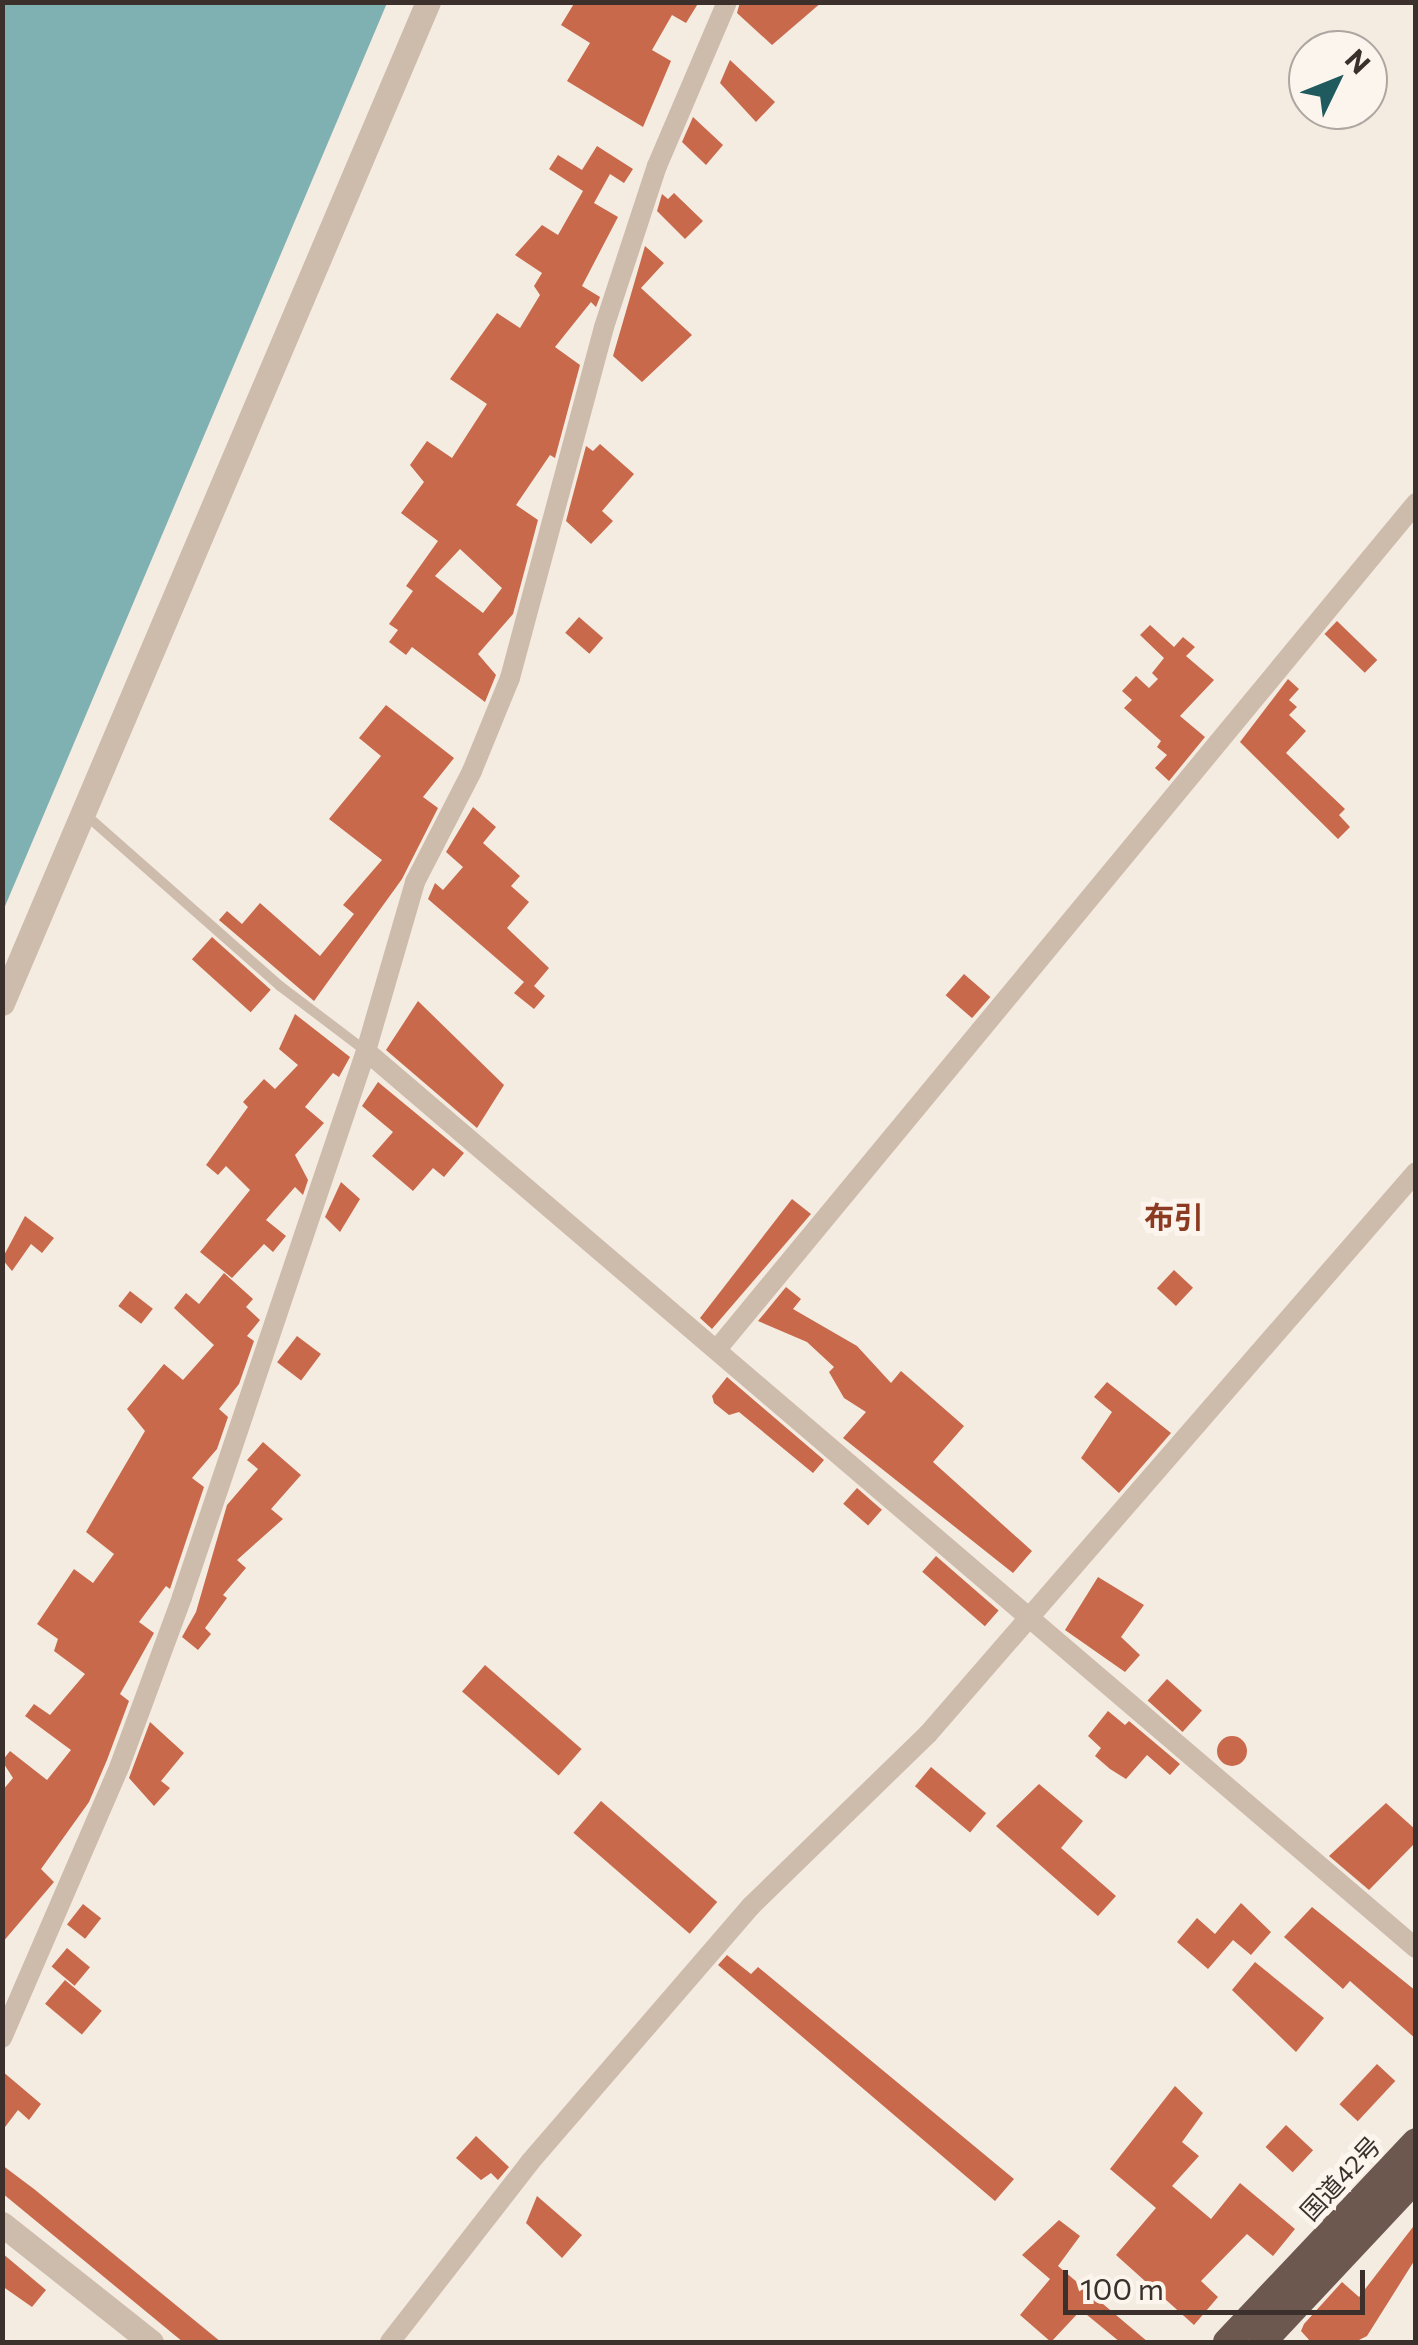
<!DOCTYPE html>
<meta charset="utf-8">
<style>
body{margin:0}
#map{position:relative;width:1418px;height:2345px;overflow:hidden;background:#f4ebe1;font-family:Commissioner,"Noto Sans JP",sans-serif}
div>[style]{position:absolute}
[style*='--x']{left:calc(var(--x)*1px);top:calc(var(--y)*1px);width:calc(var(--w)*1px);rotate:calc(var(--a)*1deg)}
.water>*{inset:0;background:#7fb0b2}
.building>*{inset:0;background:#c8694b;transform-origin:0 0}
.round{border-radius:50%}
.service>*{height:10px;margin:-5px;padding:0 5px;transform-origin:5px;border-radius:5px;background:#cdbbac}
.minor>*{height:20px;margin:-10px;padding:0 10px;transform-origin:10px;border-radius:10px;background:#cdbbac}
.tertiary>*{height:25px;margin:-12.5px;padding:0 12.5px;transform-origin:12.5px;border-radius:12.5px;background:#cdbbac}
.trunk>*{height:28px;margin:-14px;padding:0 14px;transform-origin:14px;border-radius:14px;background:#6c584f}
span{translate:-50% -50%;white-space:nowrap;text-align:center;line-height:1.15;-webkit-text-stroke:10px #fbf5ee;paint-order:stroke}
.street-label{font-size:25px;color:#3b302b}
.quarter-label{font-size:30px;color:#8c3b22;font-weight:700}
.frame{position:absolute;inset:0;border:5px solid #3b302b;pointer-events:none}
.north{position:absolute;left:1288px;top:30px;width:100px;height:100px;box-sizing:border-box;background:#fbf5ee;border:2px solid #aea6a0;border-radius:50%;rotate:47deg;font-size:28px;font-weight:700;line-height:40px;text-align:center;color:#3b302b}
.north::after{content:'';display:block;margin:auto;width:35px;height:45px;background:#1f5a5e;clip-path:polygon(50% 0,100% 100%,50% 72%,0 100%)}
.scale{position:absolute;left:1063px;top:2270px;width:302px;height:45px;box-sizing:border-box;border:5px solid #3b302b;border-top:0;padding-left:12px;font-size:30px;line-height:35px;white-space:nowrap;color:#3b302b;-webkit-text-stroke:8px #fbf5ee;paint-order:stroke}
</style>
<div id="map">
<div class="water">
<i style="clip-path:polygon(3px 2px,387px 3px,3px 911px,2px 3px)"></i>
</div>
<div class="building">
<i style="clip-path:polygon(575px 2px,699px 2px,686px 23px,672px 15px,652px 50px,671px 61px,643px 127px,567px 81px,590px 43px,561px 25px)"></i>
<i style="clip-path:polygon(740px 2px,822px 2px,772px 45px,737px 13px)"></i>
<i style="clip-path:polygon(730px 60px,775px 102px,756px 122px,720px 83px)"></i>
<i style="clip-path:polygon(693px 117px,723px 145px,706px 165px,682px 142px)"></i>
<i style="clip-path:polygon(evenodd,597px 146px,633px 169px,624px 183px,610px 174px,594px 203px,618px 217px,582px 286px,600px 297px,596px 307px,591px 302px,555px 347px,580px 365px,555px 458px,550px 455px,516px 505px,538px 520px,513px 614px,478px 654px,496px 675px,485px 702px,412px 647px,406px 655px,389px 642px,398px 630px,389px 624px,413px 591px,406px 586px,438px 541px,401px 513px,424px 482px,410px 465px,427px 441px,452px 458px,487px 404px,450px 379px,497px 313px,520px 328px,540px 295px,534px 286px,542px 273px,515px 255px,542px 225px,558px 235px,583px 191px,549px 169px,558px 155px,582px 170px,597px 146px,460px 549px,502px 588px,483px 613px,435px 576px,460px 549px)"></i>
<i style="clip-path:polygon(674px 193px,703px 221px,685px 239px,657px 211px,662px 194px,668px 199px)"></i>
<i style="clip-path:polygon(645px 246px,664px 263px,641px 288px,692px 335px,642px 382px,613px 356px)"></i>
<i style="clip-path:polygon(600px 444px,634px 474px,602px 511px,613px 521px,591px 544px,566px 521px,586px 446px,593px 451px)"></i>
<i style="left:579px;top:617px;width:32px;height:21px;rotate:41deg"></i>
<i style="left:1337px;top:621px;width:56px;height:18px;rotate:44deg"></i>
<i style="clip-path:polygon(1150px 625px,1174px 647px,1183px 637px,1195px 647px,1186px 656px,1214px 680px,1180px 716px,1205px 737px,1169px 781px,1155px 768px,1167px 755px,1157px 747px,1161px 741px,1124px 708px,1132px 700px,1122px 691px,1136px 676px,1149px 688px,1158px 679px,1152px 673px,1164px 658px,1140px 635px)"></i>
<i style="clip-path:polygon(1288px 679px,1299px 689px,1289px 700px,1297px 707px,1289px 715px,1306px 731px,1286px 753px,1345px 809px,1339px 815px,1350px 827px,1338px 839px,1240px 742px)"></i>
<i style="clip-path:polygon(386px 705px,454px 758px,423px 797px,438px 808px,402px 879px,314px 1001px,219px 920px,227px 911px,242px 924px,260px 903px,320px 956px,354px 914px,343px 905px,382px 860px,329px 819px,381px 756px,359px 738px)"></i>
<i style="clip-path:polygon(473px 807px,496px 827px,483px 843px,520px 876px,511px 886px,529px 902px,507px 928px,549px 968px,534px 986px,545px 996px,534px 1009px,514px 993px,524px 982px,428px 899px,435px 883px,443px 890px,463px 867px,446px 852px)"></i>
<i style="left:212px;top:937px;width:79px;height:30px;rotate:42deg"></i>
<i style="left:964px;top:974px;width:35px;height:28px;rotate:41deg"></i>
<i style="clip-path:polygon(418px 1001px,504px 1085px,477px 1128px,386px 1050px)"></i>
<i style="clip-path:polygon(295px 1014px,350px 1057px,339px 1077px,333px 1073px,305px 1107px,324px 1123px,295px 1155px,308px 1180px,303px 1195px,295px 1187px,266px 1220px,286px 1236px,273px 1252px,264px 1244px,232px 1278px,200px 1252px,250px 1190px,226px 1166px,218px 1175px,206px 1165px,248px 1107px,243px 1102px,264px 1079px,275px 1089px,298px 1065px,279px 1049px)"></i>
<i style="clip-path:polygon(378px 1082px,464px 1153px,444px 1177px,433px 1168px,413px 1191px,372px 1156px,393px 1132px,362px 1106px)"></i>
<i style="clip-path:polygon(341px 1182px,360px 1199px,340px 1232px,325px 1217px)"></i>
<i style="clip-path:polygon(792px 1199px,811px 1214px,712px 1329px,700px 1318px)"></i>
<i style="clip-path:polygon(25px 1216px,54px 1238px,42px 1253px,31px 1244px,12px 1271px,2px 1259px)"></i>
<i style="left:1174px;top:1270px;width:26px;height:25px;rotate:43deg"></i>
<i style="clip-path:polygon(224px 1273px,253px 1299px,246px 1307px,260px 1320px,247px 1336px,254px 1341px,239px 1384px,219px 1409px,228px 1417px,217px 1449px,192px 1478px,204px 1487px,170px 1589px,166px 1586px,139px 1622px,154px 1633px,120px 1694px,129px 1701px,107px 1760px,89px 1802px,41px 1869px,54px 1882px,2px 1943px,2px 1791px,13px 1778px,2px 1761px,10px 1751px,47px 1780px,71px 1750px,25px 1716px,34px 1704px,50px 1715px,85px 1674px,54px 1651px,58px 1639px,37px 1624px,74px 1569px,93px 1583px,114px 1554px,86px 1532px,145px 1431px,127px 1409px,164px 1364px,183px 1380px,214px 1345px,174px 1308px,186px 1293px,199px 1304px)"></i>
<i style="clip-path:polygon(786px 1287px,801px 1299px,793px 1309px,857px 1346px,891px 1383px,901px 1371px,964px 1426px,933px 1462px,1032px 1551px,1013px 1573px,843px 1438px,866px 1412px,844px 1398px,829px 1372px,834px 1367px,807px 1342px,758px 1321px)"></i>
<i style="left:130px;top:1291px;width:29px;height:19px;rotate:38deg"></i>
<i style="left:297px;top:1336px;width:30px;height:33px;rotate:37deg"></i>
<i style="clip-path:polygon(727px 1377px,824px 1460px,813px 1473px,739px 1412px,729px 1415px,714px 1403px,712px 1396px)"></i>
<i style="clip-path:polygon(1107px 1382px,1171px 1433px,1119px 1493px,1081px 1458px,1112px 1412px,1094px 1397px)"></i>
<i style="clip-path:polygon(263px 1442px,301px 1475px,271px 1509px,283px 1519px,237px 1560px,246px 1568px,223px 1595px,227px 1598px,205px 1628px,211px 1634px,198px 1650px,182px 1637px,196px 1612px,227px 1505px,258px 1469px,247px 1460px)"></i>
<i style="left:857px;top:1488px;width:33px;height:21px;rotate:41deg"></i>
<i style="left:936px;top:1556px;width:83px;height:21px;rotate:41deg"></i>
<i style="clip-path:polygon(1098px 1577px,1144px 1605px,1121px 1637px,1140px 1655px,1125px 1672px,1065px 1630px)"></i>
<i style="left:485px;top:1665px;width:128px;height:35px;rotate:41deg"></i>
<i style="left:1167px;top:1679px;width:47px;height:29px;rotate:42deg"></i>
<i style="clip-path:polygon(1108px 1711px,1125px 1725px,1129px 1721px,1180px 1764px,1170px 1775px,1147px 1755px,1126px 1779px,1110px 1769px,1095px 1756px,1101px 1748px,1088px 1736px)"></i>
<i style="clip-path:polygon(150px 1722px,184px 1753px,161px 1781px,170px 1788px,154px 1806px,129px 1778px)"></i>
<i class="round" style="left:1217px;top:1736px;width:30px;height:30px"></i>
<i style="left:931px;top:1767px;width:72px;height:25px;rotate:40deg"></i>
<i style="clip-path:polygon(1039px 1784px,1083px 1821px,1061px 1848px,1116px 1896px,1098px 1916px,996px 1826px)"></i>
<i style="left:601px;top:1801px;width:154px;height:42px;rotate:41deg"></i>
<i style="clip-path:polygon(1386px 1803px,1416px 1830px,1416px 1842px,1369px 1890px,1329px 1856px)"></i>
<i style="clip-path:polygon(1241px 1903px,1271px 1932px,1251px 1955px,1233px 1940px,1208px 1969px,1177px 1942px,1197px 1918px,1215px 1934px)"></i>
<i style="left:83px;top:1904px;width:23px;height:26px;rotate:38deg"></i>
<i style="clip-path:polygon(1312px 1907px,1416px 1991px,1416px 2039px,1350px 1981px,1343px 1989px,1284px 1937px)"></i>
<i style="left:67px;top:1948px;width:30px;height:24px;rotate:40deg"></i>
<i style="clip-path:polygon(727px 1955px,751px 1974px,758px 1967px,1014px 2179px,995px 2201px,718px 1965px)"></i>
<i style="clip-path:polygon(1255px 1962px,1324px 2018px,1296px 2052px,1232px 1990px)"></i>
<i style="left:65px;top:1980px;width:48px;height:31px;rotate:40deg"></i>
<i style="left:1377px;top:2064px;width:25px;height:55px;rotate:43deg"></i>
<i style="clip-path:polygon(2px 2071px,41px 2104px,29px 2120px,18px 2110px,2px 2131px)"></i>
<i style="clip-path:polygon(1175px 2086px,1203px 2113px,1182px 2142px,1199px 2156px,1172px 2186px,1211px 2219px,1240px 2183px,1295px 2229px,1273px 2256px,1247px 2234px,1201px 2281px,1218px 2297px,1194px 2325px,1116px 2255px,1156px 2208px,1110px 2169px)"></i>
<i style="left:1286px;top:2125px;width:37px;height:30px;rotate:43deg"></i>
<i style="clip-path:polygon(476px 2136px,509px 2167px,498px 2180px,491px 2173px,481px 2180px,456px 2158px)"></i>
<i style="clip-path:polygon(2px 2165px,34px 2189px,221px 2342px,183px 2342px,2px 2193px)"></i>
<i style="clip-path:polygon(537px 2196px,582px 2235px,562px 2258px,526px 2223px)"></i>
<i style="clip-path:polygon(1059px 2220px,1080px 2236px,1058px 2266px,1148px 2342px,1120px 2342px,1081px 2310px,1051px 2342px,1020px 2315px,1050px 2279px,1022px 2255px)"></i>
<i style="clip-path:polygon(1416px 2223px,1416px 2258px,1367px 2336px,1355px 2342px,1311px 2342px,1301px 2331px,1304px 2324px,1342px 2282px,1359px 2297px)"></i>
<i style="clip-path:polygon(2px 2253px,46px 2290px,32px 2307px,2px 2286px)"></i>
</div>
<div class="service">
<i style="--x:86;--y:815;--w:259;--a:41.4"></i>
<i style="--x:280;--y:986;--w:108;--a:37.1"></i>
</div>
<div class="minor">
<i style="--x:366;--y:1051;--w:1381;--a:40.51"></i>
<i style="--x:718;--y:1348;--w:1096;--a:-50.44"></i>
<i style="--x:2;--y:2038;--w:297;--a:-66.6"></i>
<i style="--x:120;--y:1765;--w:179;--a:-69.7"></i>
<i style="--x:182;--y:1597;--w:576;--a:-71.38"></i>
<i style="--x:366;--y:1051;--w:176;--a:-73.8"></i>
<i style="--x:415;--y:882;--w:125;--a:-62.8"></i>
<i style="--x:472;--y:771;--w:100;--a:-67.8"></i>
<i style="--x:510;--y:678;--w:363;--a:-75"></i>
<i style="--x:604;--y:327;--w:169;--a:-71.8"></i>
<i style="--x:657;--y:166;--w:178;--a:-66.9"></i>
<i style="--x:390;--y:2342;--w:228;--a:-52.1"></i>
<i style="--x:530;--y:2162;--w:338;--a:-49.2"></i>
<i style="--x:751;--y:1906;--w:247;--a:-44.2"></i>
<i style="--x:928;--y:1734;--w:744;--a:-49.03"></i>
</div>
<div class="tertiary">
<i style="--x:2;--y:1003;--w:1088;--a:-66.95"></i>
<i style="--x:2;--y:2224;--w:190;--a:38.4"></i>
</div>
<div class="trunk">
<i style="--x:1227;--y:2342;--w:275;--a:-46.6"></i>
<i style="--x:1262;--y:2342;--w:225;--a:-46.8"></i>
</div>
<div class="street-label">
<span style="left:1340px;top:2178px;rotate:-47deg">国道42号</span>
</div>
<div class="quarter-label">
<span style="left:1174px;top:1216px">布引</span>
</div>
<div class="frame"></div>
<div class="north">N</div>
<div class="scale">100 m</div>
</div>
